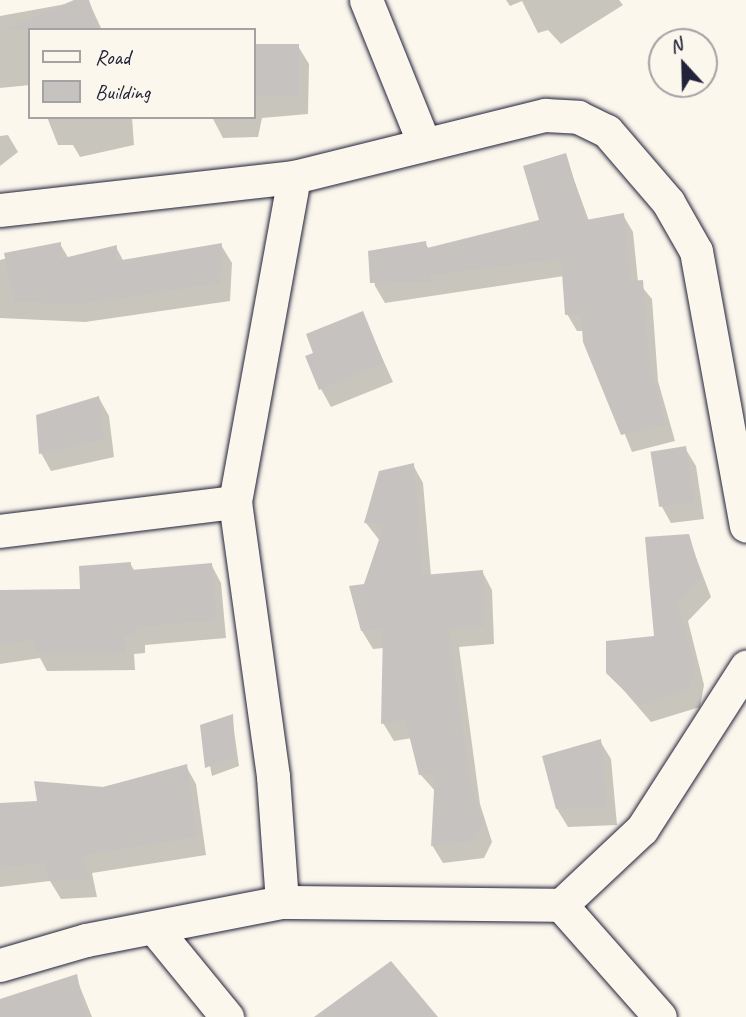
<!DOCTYPE html>
<style>
body{margin:0}
#map{position:relative;width:746px;height:1017px;overflow:hidden;background:#fbf7ec;font-family:Caveat,sans-serif}
div>[style]{position:absolute}
[style*='--x']{left:calc(var(--x)*1px);top:calc(var(--y)*1px);width:calc(var(--w)*1px);rotate:calc(var(--a)*1deg)}
.shadow>*{inset:0;background:#0003}
.building>*{inset:0;background:#c6c2c0;transform-origin:0 0}
.roads{filter:drop-shadow(0 0 2px #22223b) drop-shadow(0 0 2px #22223b)}
.minor>*{height:33px;margin:-16.5px;padding:0 16.5px;transform-origin:16.5px;border-radius:16.5px;background:#fbf7ec}
span{translate:-50% -50%;white-space:nowrap;text-align:center;line-height:1.15;-webkit-text-stroke:5px #fbf7ec;paint-order:stroke}
.legend{position:absolute;left:28px;top:28px;width:228px;height:91px;box-sizing:border-box;background:#fbf7ec;border:2px solid #a4a2a5;margin:0;padding:9px 12px;list-style:none;font-size:21px;color:#22223b}
.legend li{display:flex;align-items:center;gap:14px;height:35px}
.legend b{width:35px;border:2px solid #a4a2a5}
.north{position:absolute;left:648px;top:28px;width:70px;height:70px;box-sizing:border-box;background:#fbf7ec;border:2px solid #a4a2a5;border-radius:50%;rotate:338deg;font-size:19px;font-weight:700;line-height:28px;text-align:center;color:#22223b}
.north::after{content:'';display:block;margin:auto;width:24px;height:32px;background:#22223b;clip-path:polygon(50% 0,100% 100%,50% 72%,0 100%)}
</style>
<div id="map">
<div class="shadow">
<i style="clip-path:polygon(88px 0,102px 30px,30px 30px,30px 85px,0 88px,0 16px)"></i>
<i style="clip-path:polygon(506px 0,619px 0,623px 5px,561px 44px,548px 30px,538px 33px,522px 1px,510px 6px)"></i>
<i style="clip-path:polygon(298px 46px,309px 64px,308px 114px,262px 118px,258px 137px,223px 138px,212px 117px,254px 117px,254px 48px)"></i>
<i style="clip-path:polygon(47px 117px,132px 117px,134px 145px,80px 157px,73px 145px,58px 145px)"></i>
<i style="clip-path:polygon(8px 135px,18px 152px,0 166px,0 136px)"></i>
<i style="clip-path:polygon(565px 155px,589px 221px,623px 215px,633px 232px,638px 282px,652px 299px,658px 381px,675px 441px,632px 452px,584px 331px,577px 331px,567px 314px,564px 276px,385px 303px,375px 286px,370px 252px,425px 243px,429px 249px,541px 221px)"></i>
<i style="clip-path:polygon(60px 244px,69px 259px,116px 247px,124px 262px,221px 245px,232px 263px,230px 301px,85px 322px,0 318px,0 260px)"></i>
<i style="clip-path:polygon(362px 313px,393px 382px,331px 407px,321px 389px,316px 354px)"></i>
<i style="clip-path:polygon(99px 398px,109px 416px,114px 457px,51px 471px,41px 453px)"></i>
<i style="clip-path:polygon(685px 448px,696px 466px,704px 519px,671px 523px,661px 505px)"></i>
<i style="clip-path:polygon(413px 465px,423px 483px,431px 576px,482px 571px,492px 590px,494px 644px,459px 647px,480px 804px,492px 842px,484px 858px,443px 863px,432px 845px,436px 792px,420px 774px,412px 738px,394px 741px,383px 723px,384px 648px,373px 649px,362px 631px,365px 585px,380px 541px,366px 523px)"></i>
<i style="clip-path:polygon(688px 536px,711px 597px,688px 621px,704px 685px,700px 707px,651px 722px,608px 672px,656px 638px)"></i>
<i style="clip-path:polygon(130px 563px,135px 572px,211px 564px,221px 583px,226px 638px,145px 645px,145px 653px,134px 654px,135px 670px,47px 671px,40px 658px,0 664px,0 594px,82px 591px)"></i>
<i style="clip-path:polygon(232px 716px,239px 766px,212px 776px,202px 726px)"></i>
<i style="clip-path:polygon(600px 741px,611px 759px,617px 825px,568px 827px,557px 809px)"></i>
<i style="clip-path:polygon(186px 766px,196px 784px,206px 855px,92px 873px,97px 897px,61px 899px,50px 881px,0 887px,0 804px,39px 803px)"></i>
<i style="clip-path:polygon(76px 977px,92px 1017px,0 1017px,0 1001px)"></i>
</div>
<div class="building">
<i style="clip-path:polygon(74px 0,89px 0,99px 30px,3px 30px)"></i>
<i style="left:299px;top:44px;width:52px;height:45px;rotate:90deg"></i>
<i style="clip-path:polygon(566px 153px,586px 220px,624px 213px,630px 281px,643px 280px,649px 362px,666px 424px,621px 435px,583px 342px,581px 314px,565px 315px,561px 259px,430px 275px,431px 282px,370px 283px,368px 251px,426px 241px,427px 248px,539px 220px,523px 166px)"></i>
<i style="clip-path:polygon(61px 242px,60px 259px,117px 245px,116px 261px,222px 243px,220px 283px,74px 305px,14px 301px,4px 253px)"></i>
<i style="clip-path:polygon(363px 311px,384px 363px,319px 390px,305px 356px,313px 353px,306px 334px)"></i>
<i style="clip-path:polygon(99px 396px,104px 439px,39px 454px,36px 415px)"></i>
<i style="left:686px;top:446px;width:56px;height:36px;rotate:81deg"></i>
<i style="clip-path:polygon(414px 463px,423px 575px,483px 570px,484px 626px,449px 629px,470px 784px,483px 822px,474px 840px,431px 846px,435px 773px,419px 775px,405px 719px,381px 724px,383px 629px,361px 631px,349px 586px,364px 584px,384px 525px,364px 523px,379px 471px)"></i>
<i style="clip-path:polygon(689px 534px,702px 578px,678px 603px,695px 666px,690px 689px,639px 705px,606px 673px,606px 641px,654px 636px,645px 537px)"></i>
<i style="clip-path:polygon(131px 562px,131px 570px,212px 563px,217px 620px,136px 627px,136px 636px,124px 636px,126px 653px,35px 653px,35px 639px,0 645px,0 590px,80px 589px,79px 566px)"></i>
<i style="clip-path:polygon(233px 714px,235px 757px,205px 768px,200px 725px)"></i>
<i style="clip-path:polygon(601px 739px,607px 807px,556px 809px,542px 756px)"></i>
<i style="clip-path:polygon(187px 764px,197px 837px,83px 855px,88px 879px,48px 881px,46px 862px,0 868px,0 803px,37px 801px,34px 781px,104px 787px)"></i>
<i style="clip-path:polygon(391px 961px,438px 1017px,314px 1017px)"></i>
<i style="clip-path:polygon(77px 974px,86px 1017px,0 1017px,0 999px)"></i>
</div>
<div class="roads">
<div class="minor">
<i style="--x:366;--y:0;--w:152;--a:68"></i>
<i style="--x:294;--y:177;--w:259;--a:-13.9"></i>
<i style="--x:545;--y:115;--w:33;--a:3"></i>
<i style="--x:578;--y:117;--w:32;--a:26"></i>
<i style="--x:607;--y:131;--w:94;--a:49.3"></i>
<i style="--x:668;--y:202;--w:56;--a:60.3"></i>
<i style="--x:696;--y:251;--w:279;--a:79.7"></i>
<i style="--x:0;--y:210;--w:296;--a:-6.4"></i>
<i style="--x:294;--y:177;--w:330;--a:100.3"></i>
<i style="--x:235;--y:502;--w:237;--a:173"></i>
<i style="--x:282;--y:902;--w:279;--a:0.6"></i>
<i style="--x:561;--y:905;--w:111;--a:-43.2"></i>
<i style="--x:642;--y:829;--w:193;--a:-57.3"></i>
<i style="--x:561;--y:905;--w:149;--a:48.5"></i>
<i style="--x:155;--y:929;--w:114;--a:50.7"></i>
<i style="--x:0;--y:965;--w:90;--a:-16.2"></i>
<i style="--x:86;--y:940;--w:200;--a:-11"></i>
<i style="--x:282;--y:902;--w:126;--a:-94.1"></i>
<i style="--x:273;--y:776;--w:277;--a:-97.9"></i>
</div>
</div>
<ul class="legend">
<li><b style="height:9px;background:#fbf7ec"></b>Road</li>
<li><b style="height:19px;background:#c6c2c0"></b>Building</li>
</ul>
<div class="north">N</div>
</div>
